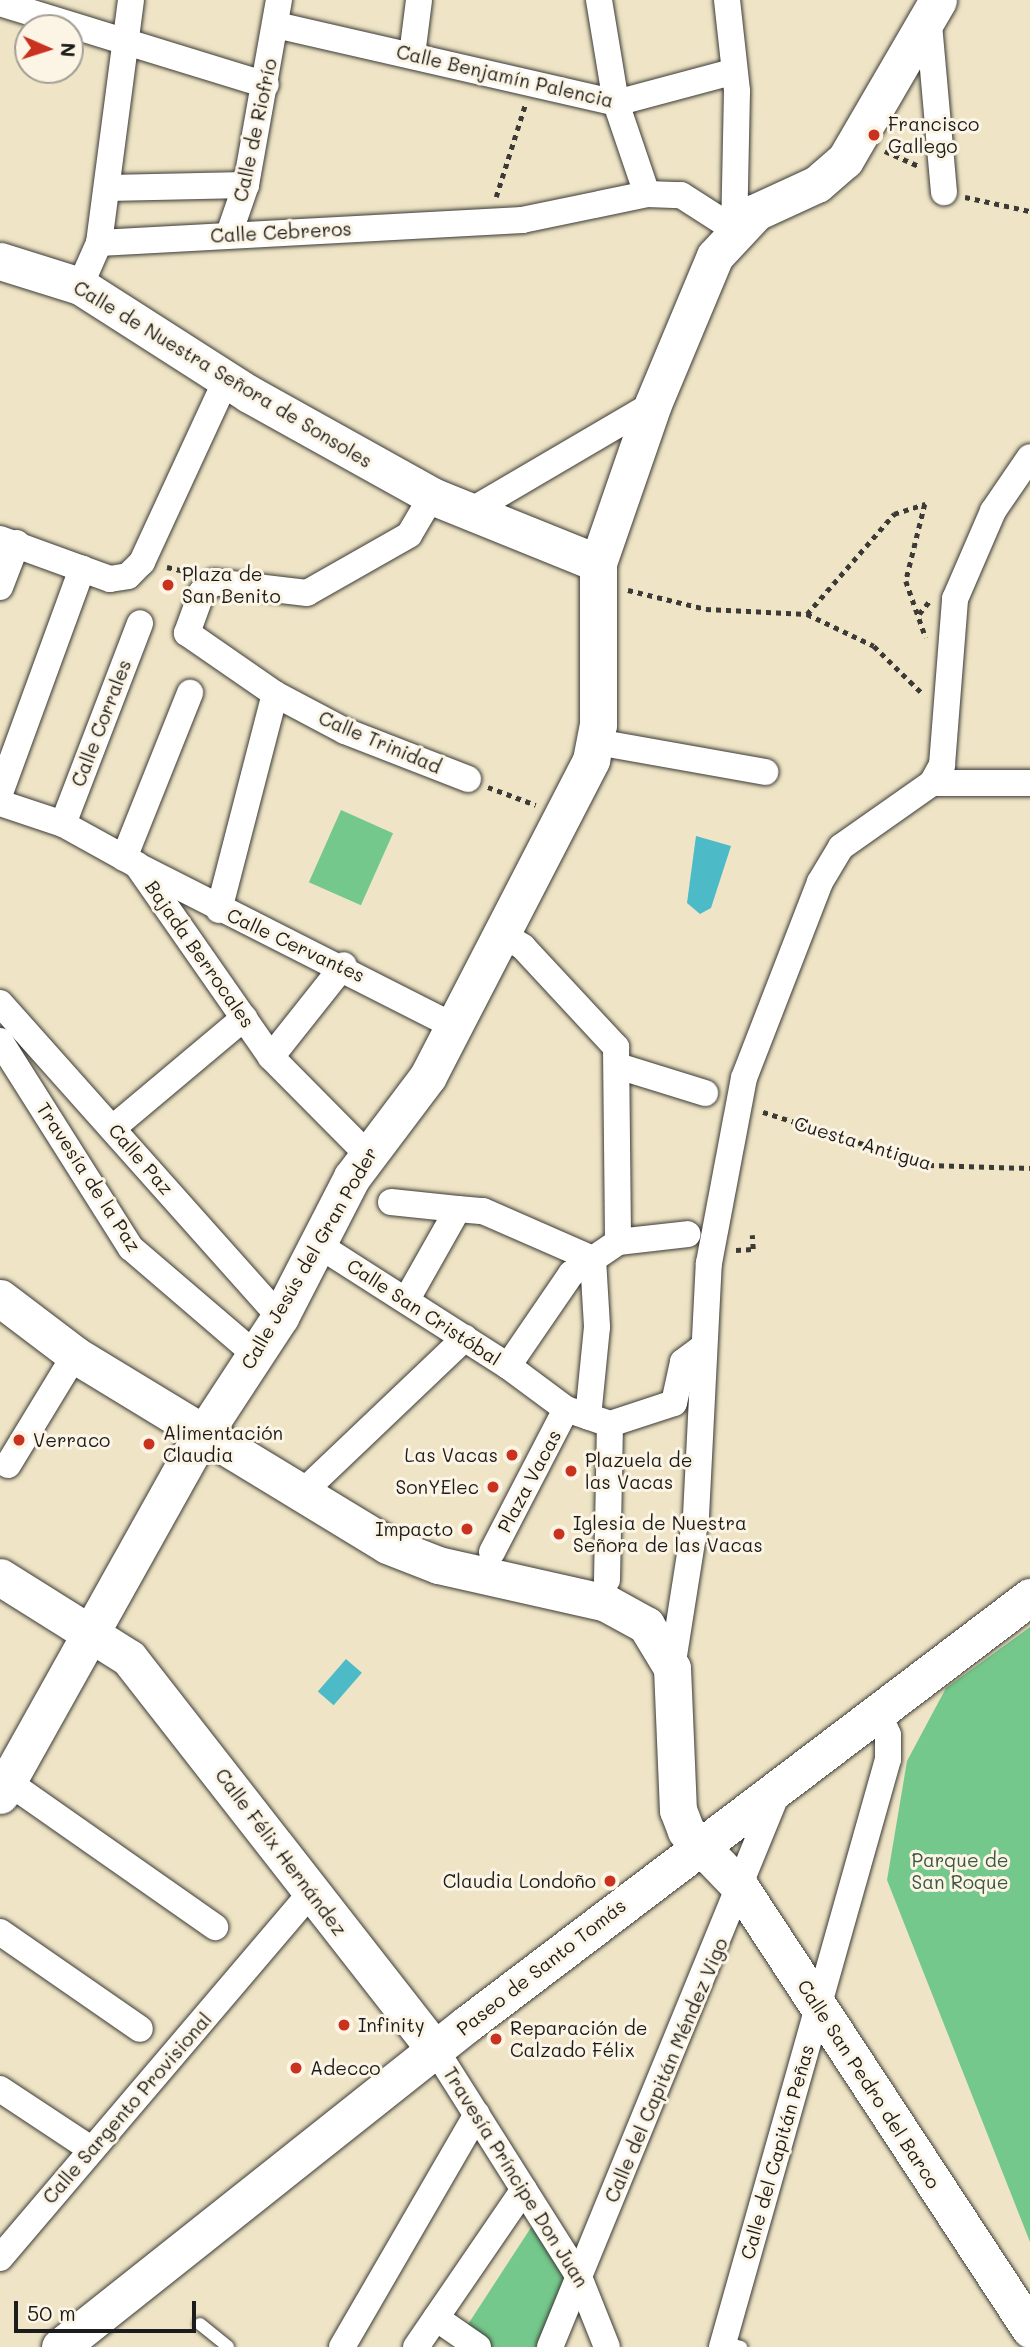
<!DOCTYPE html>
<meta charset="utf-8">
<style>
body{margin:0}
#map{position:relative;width:1030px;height:2347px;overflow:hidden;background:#efe5c6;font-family:Mali,sans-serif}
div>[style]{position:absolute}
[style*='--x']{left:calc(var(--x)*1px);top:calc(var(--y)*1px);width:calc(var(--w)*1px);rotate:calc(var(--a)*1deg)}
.green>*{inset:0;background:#75c88b;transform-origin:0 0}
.water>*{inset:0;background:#4dbac8;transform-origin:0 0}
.path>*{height:4.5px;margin-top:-2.25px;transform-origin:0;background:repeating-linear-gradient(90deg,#3c3a36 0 5px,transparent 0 10px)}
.roads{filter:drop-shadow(0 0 2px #3c3a36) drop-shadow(0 0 2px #3c3a36)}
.lane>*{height:12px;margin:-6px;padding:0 6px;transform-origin:6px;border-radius:6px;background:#fff}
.street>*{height:26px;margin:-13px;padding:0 13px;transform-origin:13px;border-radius:13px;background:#fff}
.secondary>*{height:37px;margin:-18.5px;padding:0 18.5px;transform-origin:18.5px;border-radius:18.5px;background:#fff}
.dots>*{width:19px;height:19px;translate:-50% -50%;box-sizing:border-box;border:4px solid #fcf5e5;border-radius:50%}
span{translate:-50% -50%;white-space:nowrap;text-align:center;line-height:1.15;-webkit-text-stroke:6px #fcf5e5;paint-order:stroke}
.street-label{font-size:19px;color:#1c1c1c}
.poi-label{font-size:19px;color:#1c1c1c}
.left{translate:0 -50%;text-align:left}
.right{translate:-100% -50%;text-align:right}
.park-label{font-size:19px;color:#3b5843}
.north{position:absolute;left:14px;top:14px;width:70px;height:70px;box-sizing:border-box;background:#fcf5e5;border:2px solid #a29e95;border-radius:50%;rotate:93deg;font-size:19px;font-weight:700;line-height:28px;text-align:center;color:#1c1c1c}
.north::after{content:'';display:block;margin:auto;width:24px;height:32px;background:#c8321e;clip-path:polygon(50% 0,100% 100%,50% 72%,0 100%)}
.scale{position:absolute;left:14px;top:2301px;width:182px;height:32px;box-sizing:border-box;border:4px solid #1c1c1c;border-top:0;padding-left:9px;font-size:21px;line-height:24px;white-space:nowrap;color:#1c1c1c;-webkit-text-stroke:5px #fcf5e5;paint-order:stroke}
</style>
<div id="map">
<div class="green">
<i style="left:341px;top:810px;width:57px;height:79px;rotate:24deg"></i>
<i style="clip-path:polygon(1030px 1627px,1030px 2242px,887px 1880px,907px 1761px,946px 1688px)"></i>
<i style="clip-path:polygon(532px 2226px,565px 2279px,536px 2347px,479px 2347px,461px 2335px)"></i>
</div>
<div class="water">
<i style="clip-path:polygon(696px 836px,731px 846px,711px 908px,700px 914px,687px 903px)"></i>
<i style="left:346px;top:1659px;width:21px;height:43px;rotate:41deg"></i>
</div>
<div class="path">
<i style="--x:885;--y:151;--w:36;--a:24"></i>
<i style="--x:496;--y:197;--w:96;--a:-72.5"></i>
<i style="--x:965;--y:197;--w:66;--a:12.2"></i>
<i style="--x:167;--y:567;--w:23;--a:13"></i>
<i style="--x:628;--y:590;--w:80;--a:13.7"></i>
<i style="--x:706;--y:609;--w:101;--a:2.8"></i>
<i style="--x:807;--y:614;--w:74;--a:25.5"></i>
<i style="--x:874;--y:646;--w:69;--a:44.4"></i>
<i style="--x:807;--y:614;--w:133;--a:-49"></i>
<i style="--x:894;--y:514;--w:33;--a:-18"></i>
<i style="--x:925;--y:504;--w:79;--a:103.9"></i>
<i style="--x:906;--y:581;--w:60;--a:70.7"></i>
<i style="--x:919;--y:614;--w:19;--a:-51"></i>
<i style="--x:488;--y:787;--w:51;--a:20.6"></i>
<i style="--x:763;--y:1112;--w:174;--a:17.7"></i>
<i style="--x:929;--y:1165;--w:101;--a:1.7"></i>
<i style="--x:736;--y:1250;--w:17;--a:-3"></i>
<i style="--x:753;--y:1249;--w:14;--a:-94"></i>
</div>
<div class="roads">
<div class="lane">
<i style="--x:200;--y:2324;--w:36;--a:39"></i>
<i style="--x:723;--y:2342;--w:19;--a:16"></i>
</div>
<div class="street">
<i style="--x:599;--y:0;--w:104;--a:80.6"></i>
<i style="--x:616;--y:103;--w:96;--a:71.2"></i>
<i style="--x:727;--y:0;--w:92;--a:83.7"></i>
<i style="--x:737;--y:91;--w:138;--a:91.2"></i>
<i style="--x:0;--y:3;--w:278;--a:17.1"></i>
<i style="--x:928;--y:13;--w:180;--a:84.9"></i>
<i style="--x:276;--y:25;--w:349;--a:12.9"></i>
<i style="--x:616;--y:103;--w:120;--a:-15"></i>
<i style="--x:412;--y:55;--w:55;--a:-82.7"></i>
<i style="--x:108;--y:188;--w:138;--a:-1.2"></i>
<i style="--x:229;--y:234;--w:52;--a:-70.9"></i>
<i style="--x:246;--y:185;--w:188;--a:-79.9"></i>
<i style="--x:99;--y:243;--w:424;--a:-3.1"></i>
<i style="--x:522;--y:220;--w:128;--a:-11.7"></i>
<i style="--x:647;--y:194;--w:34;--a:2"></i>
<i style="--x:681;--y:195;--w:63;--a:32.7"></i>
<i style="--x:80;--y:286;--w:47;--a:-66.2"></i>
<i style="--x:99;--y:243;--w:245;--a:-82.5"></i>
<i style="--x:432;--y:496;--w:45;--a:120.5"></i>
<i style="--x:409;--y:535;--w:117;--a:150.4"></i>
<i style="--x:307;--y:593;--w:94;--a:-173.3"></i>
<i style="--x:214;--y:582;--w:16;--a:140"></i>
<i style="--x:202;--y:592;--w:44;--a:110.1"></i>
<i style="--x:187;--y:633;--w:107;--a:34.7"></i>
<i style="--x:275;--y:694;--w:79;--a:27.9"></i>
<i style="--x:345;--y:731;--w:132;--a:21.3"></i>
<i style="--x:469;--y:512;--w:213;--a:-30.4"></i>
<i style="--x:0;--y:539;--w:117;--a:20"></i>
<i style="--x:110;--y:579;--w:18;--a:-9"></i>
<i style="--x:128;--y:576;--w:20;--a:-45"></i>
<i style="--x:142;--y:562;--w:203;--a:-65.2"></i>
<i style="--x:0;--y:587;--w:47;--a:-68.9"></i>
<i style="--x:597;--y:742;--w:171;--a:10.1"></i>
<i style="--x:932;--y:783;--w:98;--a:0"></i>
<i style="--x:0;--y:793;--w:239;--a:-69.9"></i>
<i style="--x:0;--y:803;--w:66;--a:18.4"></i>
<i style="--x:63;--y:824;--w:85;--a:29"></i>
<i style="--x:137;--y:865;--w:234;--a:55.1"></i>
<i style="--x:271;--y:1057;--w:135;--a:45.3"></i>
<i style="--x:63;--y:824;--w:215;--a:-69"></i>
<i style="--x:124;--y:858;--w:178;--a:-68.2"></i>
<i style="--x:142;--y:868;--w:350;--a:26.9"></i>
<i style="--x:219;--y:910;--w:223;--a:-75.5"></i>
<i style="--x:500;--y:933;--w:27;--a:31"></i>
<i style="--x:523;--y:947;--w:137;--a:47.1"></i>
<i style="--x:616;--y:1047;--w:195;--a:89.4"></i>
<i style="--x:0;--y:1003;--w:421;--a:48.3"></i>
<i style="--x:0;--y:1041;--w:245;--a:57.7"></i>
<i style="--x:131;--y:1248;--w:165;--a:40.6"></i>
<i style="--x:271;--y:1057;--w:117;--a:-51.6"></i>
<i style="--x:621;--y:1067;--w:88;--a:17.2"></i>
<i style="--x:114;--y:1127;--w:170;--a:-40"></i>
<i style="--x:391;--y:1202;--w:67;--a:6"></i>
<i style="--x:317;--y:1244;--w:227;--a:32.6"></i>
<i style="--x:508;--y:1366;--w:112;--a:-55.6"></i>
<i style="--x:571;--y:1274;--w:57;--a:-34.2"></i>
<i style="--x:618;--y:1242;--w:70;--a:-6.5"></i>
<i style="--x:407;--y:1299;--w:103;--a:-60.5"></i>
<i style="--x:458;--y:1209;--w:25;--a:5"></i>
<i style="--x:483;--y:1211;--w:120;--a:23.6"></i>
<i style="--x:593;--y:1259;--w:68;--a:86.6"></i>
<i style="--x:597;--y:1327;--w:90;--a:95.7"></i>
<i style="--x:508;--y:1366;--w:72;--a:36.6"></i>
<i style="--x:566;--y:1409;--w:46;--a:18.8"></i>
<i style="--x:610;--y:1424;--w:67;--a:-18.2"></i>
<i style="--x:674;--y:1403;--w:42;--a:-77.6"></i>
<i style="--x:683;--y:1362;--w:26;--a:-37"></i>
<i style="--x:8;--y:1465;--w:129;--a:-58.7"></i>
<i style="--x:302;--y:1493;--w:225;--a:-43.6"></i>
<i style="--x:492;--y:1552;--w:161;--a:-62.6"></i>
<i style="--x:607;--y:1580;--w:156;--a:-88.9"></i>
<i style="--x:672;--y:1668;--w:154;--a:-81"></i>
<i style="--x:696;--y:1516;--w:253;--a:-87.1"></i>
<i style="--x:709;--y:1263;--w:188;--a:-79.3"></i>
<i style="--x:744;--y:1078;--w:210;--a:-68.8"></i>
<i style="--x:820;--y:882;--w:41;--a:-59"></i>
<i style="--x:841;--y:847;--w:111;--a:-35.1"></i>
<i style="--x:932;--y:783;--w:21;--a:-61"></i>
<i style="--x:942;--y:765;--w:167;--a:-85.5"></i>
<i style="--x:955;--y:599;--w:96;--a:-66.6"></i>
<i style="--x:993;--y:511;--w:65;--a:-55.6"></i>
<i style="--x:8;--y:1782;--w:253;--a:35"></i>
<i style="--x:0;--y:1932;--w:170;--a:34.7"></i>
<i style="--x:435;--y:2049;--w:270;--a:57.7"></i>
<i style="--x:579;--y:2277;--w:75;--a:68.2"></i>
<i style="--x:0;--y:2089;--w:110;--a:33.5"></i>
<i style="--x:0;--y:2258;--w:477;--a:-49.6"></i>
<i style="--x:436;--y:2318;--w:51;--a:34.6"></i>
<i style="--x:342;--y:2347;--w:269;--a:-59.9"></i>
<i style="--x:416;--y:2347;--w:191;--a:-55.6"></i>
<i style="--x:550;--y:2347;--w:601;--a:-67.7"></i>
<i style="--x:722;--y:2347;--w:611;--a:-74.23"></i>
<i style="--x:888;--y:1759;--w:24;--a:-90"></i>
<i style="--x:888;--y:1735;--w:23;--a:-113"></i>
</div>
<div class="secondary">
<i style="--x:0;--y:261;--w:84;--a:17.4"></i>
<i style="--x:80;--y:286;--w:201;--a:32.6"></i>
<i style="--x:249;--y:394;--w:210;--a:29.1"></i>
<i style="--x:432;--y:496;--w:179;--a:22"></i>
<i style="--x:0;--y:1298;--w:94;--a:37.2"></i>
<i style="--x:75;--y:1355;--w:365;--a:31.3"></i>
<i style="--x:387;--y:1545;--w:55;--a:21.4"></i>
<i style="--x:438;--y:1565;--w:172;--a:12.7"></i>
<i style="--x:606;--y:1603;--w:46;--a:28.8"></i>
<i style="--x:646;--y:1625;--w:50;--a:58.8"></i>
<i style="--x:672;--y:1668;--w:142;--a:87.6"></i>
<i style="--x:678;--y:1810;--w:22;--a:69"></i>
<i style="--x:686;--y:1831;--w:78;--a:46"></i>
<i style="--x:740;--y:1887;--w:529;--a:56.73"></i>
<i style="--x:0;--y:1577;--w:152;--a:32.1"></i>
<i style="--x:129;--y:1658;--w:497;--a:52"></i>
<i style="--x:0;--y:1795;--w:392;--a:-60.8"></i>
<i style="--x:191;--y:1453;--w:163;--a:-56.8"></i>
<i style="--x:280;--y:1317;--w:157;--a:-62.8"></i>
<i style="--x:352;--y:1177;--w:126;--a:-53"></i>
<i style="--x:428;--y:1076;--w:356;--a:-62.7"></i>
<i style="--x:591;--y:760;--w:36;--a:-79"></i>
<i style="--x:598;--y:725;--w:162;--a:-90"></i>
<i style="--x:598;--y:563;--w:168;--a:-70.9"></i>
<i style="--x:653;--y:404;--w:160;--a:-67.3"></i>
<i style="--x:715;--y:256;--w:60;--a:-47"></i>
<i style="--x:756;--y:212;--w:67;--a:-24.7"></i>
<i style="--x:817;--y:184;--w:37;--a:-41"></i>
<i style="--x:845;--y:160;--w:185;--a:-59.8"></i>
<i style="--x:60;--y:2347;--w:520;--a:-38.44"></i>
<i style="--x:467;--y:2024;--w:707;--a:-37.18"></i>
</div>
</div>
<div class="dots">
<i style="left:874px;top:135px;background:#c8321e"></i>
<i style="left:168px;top:585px;background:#c8321e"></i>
<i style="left:19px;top:1440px;background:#c8321e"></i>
<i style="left:149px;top:1444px;background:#c8321e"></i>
<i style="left:512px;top:1455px;background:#c8321e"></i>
<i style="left:571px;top:1471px;background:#c8321e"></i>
<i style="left:493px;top:1487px;background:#c8321e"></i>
<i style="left:467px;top:1529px;background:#c8321e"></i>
<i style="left:559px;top:1534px;background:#c8321e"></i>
<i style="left:610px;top:1881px;background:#c8321e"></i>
<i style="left:344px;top:2025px;background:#c8321e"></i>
<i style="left:496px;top:2039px;background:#c8321e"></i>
<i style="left:296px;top:2068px;background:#c8321e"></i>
</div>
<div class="street-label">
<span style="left:505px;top:76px;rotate:13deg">Calle Benjamín Palencia</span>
<span style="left:255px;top:130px;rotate:-78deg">Calle de Riofrío</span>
<span style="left:281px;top:232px;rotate:-3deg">Calle Cebreros</span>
<span style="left:223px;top:374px;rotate:31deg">Calle de Nuestra Señora de Sonsoles</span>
<span style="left:101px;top:723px;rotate:-69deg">Calle Corrales</span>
<span style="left:380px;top:742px;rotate:23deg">Calle Trinidad</span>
<span style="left:296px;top:945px;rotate:25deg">Calle Cervantes</span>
<span style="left:200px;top:954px;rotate:55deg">Bajada Berrocales</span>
<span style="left:863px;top:1143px;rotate:17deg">Cuesta Antigua</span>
<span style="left:141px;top:1159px;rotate:49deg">Calle Paz</span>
<span style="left:89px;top:1177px;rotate:57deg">Travesía de la Paz</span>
<span style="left:309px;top:1258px;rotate:-60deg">Calle Jesús del Gran Poder</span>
<span style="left:424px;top:1312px;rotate:33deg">Calle San Cristóbal</span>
<span style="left:529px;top:1481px;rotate:-62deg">Plaza Vacas</span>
<span style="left:281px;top:1852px;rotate:53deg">Calle Félix Hernández</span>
<span style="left:541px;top:1967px;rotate:-38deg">Paseo de Santo Tomás</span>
<span style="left:666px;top:2070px;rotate:-67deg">Calle del Capitán Méndez Vigo</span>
<span style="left:869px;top:2084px;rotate:57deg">Calle San Pedro del Barco</span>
<span style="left:127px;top:2108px;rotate:-49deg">Calle Sargento Provisional</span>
<span style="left:777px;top:2152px;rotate:-74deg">Calle del Capitán Peñas</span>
<span style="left:516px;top:2177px;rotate:58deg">Travesía Príncipe Don Juan</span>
</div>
<div class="poi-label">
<span class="left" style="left:888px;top:135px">Francisco<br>Gallego</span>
<span class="left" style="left:182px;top:585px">Plaza de<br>San Benito</span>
<span class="left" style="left:163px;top:1444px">Alimentación<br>Claudia</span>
<span class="left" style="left:33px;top:1440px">Verraco</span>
<span class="right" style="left:498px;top:1455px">Las Vacas</span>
<span class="left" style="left:585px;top:1471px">Plazuela de<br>las Vacas</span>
<span class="right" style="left:479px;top:1487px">SonYElec</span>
<span class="left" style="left:573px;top:1534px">Iglesia de Nuestra<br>Señora de las Vacas</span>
<span class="right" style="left:453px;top:1529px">Impacto</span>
<span class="right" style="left:596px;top:1881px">Claudia Londoño</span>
<span class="left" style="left:358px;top:2025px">Infinity</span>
<span class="left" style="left:510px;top:2039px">Reparación de<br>Calzado Félix</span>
<span class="left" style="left:310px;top:2068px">Adecco</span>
</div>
<div class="park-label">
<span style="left:960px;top:1871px">Parque de<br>San Roque</span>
</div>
<div class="north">N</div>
<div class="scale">50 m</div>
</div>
